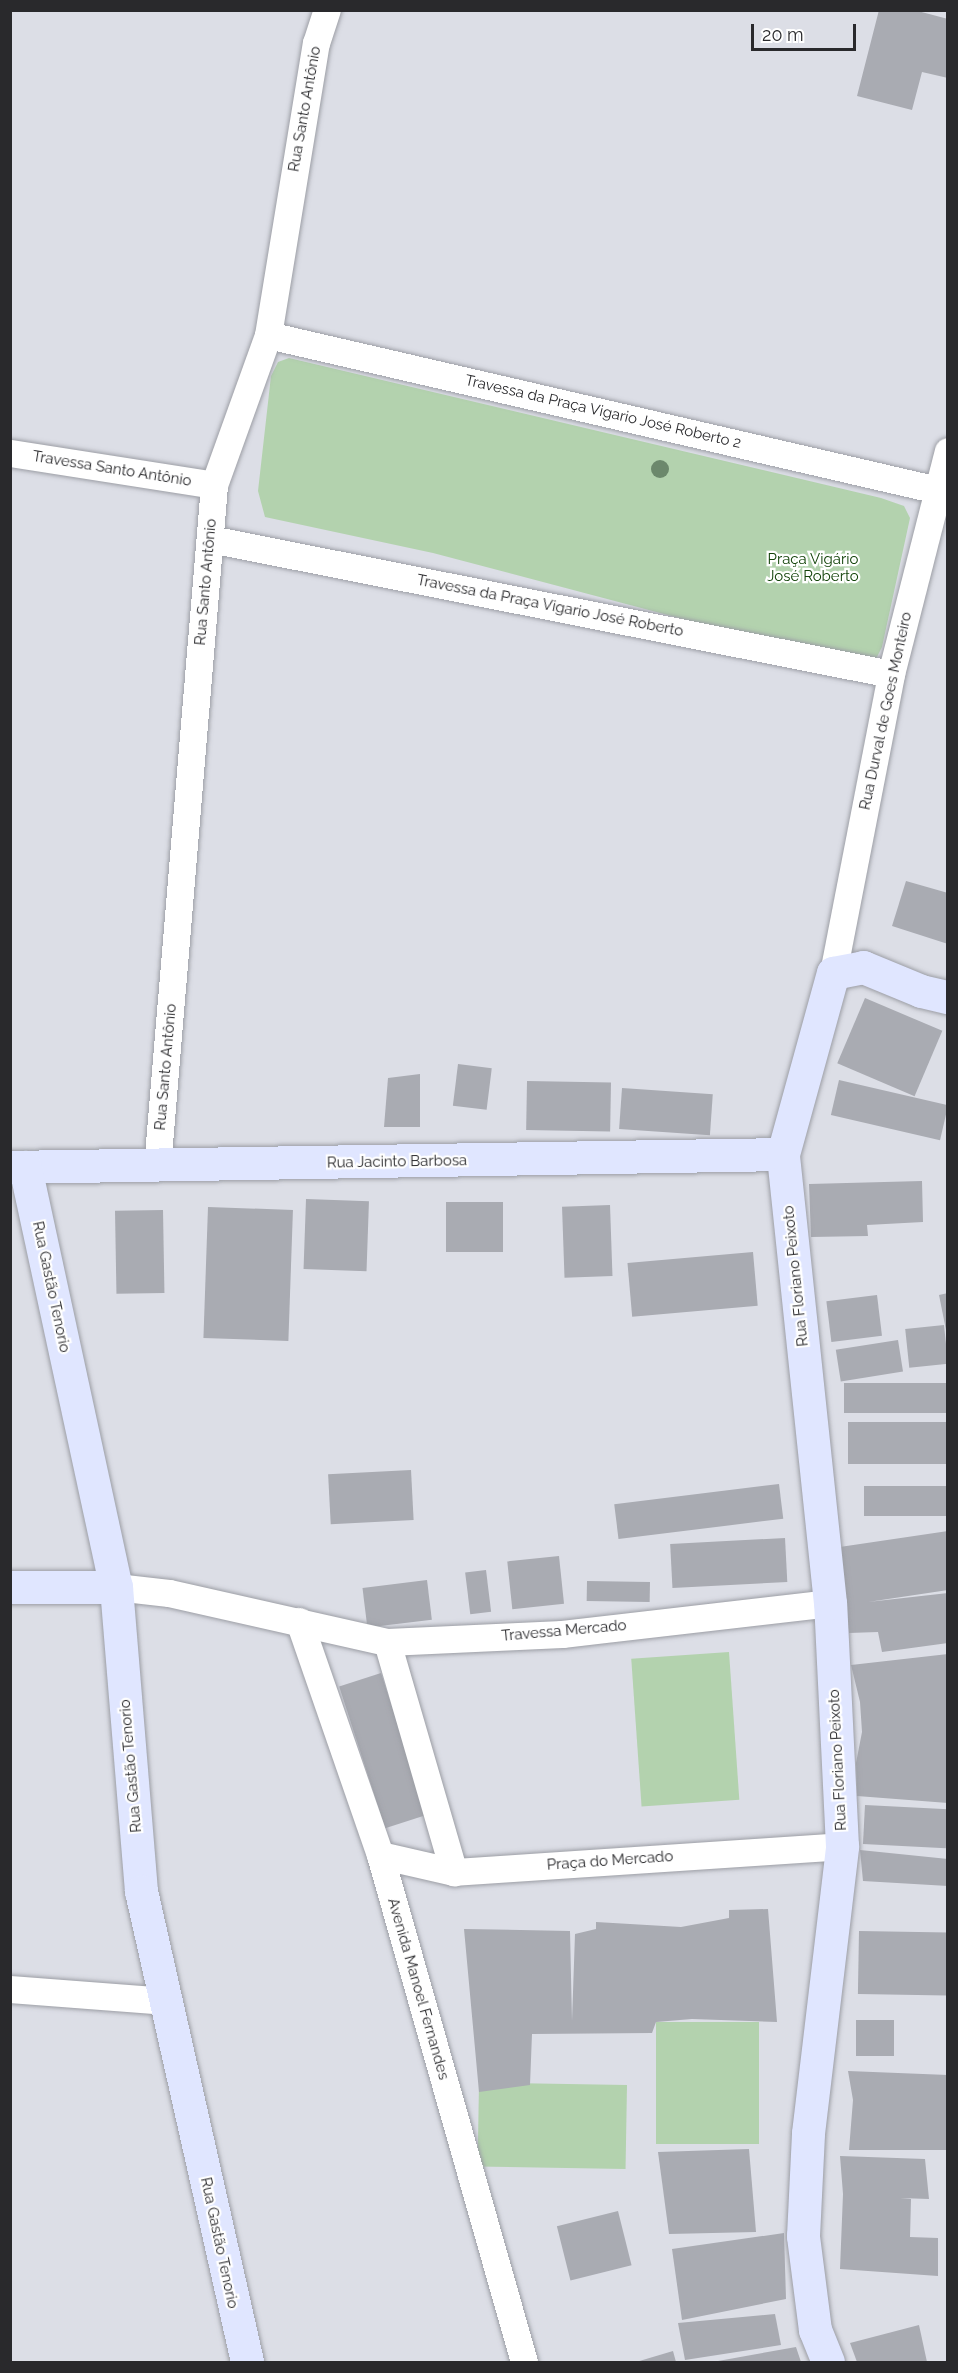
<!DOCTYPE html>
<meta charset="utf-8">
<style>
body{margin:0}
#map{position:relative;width:958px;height:2373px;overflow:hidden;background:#dcdee6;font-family:Raleway,sans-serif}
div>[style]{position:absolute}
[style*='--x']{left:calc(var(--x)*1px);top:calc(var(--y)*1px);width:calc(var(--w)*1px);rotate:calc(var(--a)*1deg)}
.green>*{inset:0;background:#b3d2ae;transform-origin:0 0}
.building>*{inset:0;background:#a9abb2;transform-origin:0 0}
.roads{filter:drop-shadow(0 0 2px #9c9ea5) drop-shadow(0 0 2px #9c9ea5)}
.street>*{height:27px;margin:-13.5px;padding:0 13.5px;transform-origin:13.5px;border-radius:13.5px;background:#fff}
.secondary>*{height:33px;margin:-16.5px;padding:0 16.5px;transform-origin:16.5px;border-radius:16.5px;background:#e0e6ff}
.trees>*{width:18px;height:18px;margin:-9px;border-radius:50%;background:#6c886c}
span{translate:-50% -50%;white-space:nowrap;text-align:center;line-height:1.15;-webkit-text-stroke:4.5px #fff;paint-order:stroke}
.street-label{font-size:15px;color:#29292c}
.park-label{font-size:15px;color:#114208}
.frame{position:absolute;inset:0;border:12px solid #29292c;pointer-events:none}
.scale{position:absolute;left:751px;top:24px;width:105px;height:27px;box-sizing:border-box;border:3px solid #29292c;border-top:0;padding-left:8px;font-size:18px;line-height:21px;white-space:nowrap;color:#29292c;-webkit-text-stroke:4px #fff;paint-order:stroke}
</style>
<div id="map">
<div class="green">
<i style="clip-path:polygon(289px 358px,881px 498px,904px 506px,910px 518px,882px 647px,874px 663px,853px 664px,433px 553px,265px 517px,258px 491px,271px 376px,278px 362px)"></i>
<i style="left:729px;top:1652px;width:148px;height:98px;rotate:86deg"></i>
<i style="left:656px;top:2022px;width:103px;height:122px"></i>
<i style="left:627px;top:2085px;width:84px;height:148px;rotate:91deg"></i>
</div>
<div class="building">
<i style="clip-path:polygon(879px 10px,914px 10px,948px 19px,948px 78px,922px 72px,912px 110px,857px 96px)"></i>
<i style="clip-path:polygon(906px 881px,948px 893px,948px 944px,892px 926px)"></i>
<i style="left:865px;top:998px;width:84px;height:71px;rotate:23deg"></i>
<i style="left:458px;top:1064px;width:34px;height:42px;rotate:7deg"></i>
<i style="clip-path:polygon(420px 1074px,420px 1127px,384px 1127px,388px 1078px)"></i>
<i style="left:839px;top:1080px;width:112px;height:36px;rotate:13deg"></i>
<i style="left:527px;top:1081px;width:84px;height:49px;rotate:1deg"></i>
<i style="left:622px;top:1088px;width:91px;height:41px;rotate:4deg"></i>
<i style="clip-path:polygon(922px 1181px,923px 1222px,867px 1225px,868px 1236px,811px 1237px,809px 1184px)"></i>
<i style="left:306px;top:1199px;width:63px;height:70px;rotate:2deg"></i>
<i style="left:446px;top:1202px;width:57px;height:50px"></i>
<i style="left:610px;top:1205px;width:71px;height:48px;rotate:88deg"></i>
<i style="left:208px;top:1207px;width:85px;height:131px;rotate:2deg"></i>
<i style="left:163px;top:1210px;width:83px;height:48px;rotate:89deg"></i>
<i style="left:753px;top:1252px;width:54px;height:126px;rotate:85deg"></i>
<i style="clip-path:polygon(948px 1293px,948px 1330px,946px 1330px,939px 1295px)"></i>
<i style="left:877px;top:1295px;width:41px;height:51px;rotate:83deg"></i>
<i style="left:944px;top:1325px;width:39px;height:39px;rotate:84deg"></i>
<i style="left:898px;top:1340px;width:32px;height:63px;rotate:81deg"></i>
<i style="left:948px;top:1383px;width:30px;height:104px;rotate:90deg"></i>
<i style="left:948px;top:1422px;width:42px;height:100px;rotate:90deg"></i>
<i style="left:411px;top:1470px;width:50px;height:83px;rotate:87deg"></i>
<i style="left:779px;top:1484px;width:35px;height:166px;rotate:83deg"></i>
<i style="left:948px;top:1486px;width:30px;height:84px;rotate:90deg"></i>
<i style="clip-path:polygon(948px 1531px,948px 1590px,868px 1602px,948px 1593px,948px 1643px,882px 1652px,878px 1632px,849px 1633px,833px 1548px)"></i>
<i style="left:785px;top:1538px;width:44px;height:115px;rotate:87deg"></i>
<i style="left:559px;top:1556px;width:48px;height:52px;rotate:84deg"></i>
<i style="left:486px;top:1570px;width:42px;height:21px;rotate:83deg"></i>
<i style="left:427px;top:1580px;width:40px;height:65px;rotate:83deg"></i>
<i style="left:587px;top:1581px;width:63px;height:20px;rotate:1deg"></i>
<i style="clip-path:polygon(948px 1654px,948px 1803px,857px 1796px,856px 1763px,862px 1732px,860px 1702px,851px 1665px)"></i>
<i style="left:381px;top:1673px;width:149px;height:44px;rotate:72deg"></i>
<i style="left:865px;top:1805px;width:83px;height:39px;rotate:3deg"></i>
<i style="clip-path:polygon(860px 1850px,948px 1859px,948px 1886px,863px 1881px)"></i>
<i style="clip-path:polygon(768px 1909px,777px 2022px,692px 2019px,656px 2022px,652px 2033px,532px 2034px,530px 2085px,479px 2092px,464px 1929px,570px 1931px,572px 2021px,575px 1934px,596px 1929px,596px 1922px,681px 1927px,729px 1918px,729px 1910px)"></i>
<i style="left:859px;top:1931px;width:89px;height:63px;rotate:1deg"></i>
<i style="left:856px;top:2020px;width:38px;height:36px"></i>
<i style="clip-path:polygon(848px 2071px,948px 2075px,948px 2150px,849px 2150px,853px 2100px)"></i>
<i style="clip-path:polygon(749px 2149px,756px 2232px,669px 2234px,658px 2152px)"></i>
<i style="clip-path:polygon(840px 2156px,925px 2159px,929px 2199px,900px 2198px,911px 2199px,910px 2237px,938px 2238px,938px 2276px,840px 2269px,843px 2194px)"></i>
<i style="left:618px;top:2211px;width:56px;height:63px;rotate:76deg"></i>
<i style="clip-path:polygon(784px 2233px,786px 2299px,682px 2320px,672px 2249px)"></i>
<i style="clip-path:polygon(775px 2314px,781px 2345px,685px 2360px,678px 2323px)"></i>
<i style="clip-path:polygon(919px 2325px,927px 2362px,857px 2362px,850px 2343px)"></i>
<i style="clip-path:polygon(796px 2347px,801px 2362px,718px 2362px,718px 2361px)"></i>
<i style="clip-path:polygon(673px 2351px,676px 2362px,636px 2362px)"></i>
</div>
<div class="roads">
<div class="street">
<i style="--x:268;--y:335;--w:688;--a:13.03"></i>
<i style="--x:10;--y:453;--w:206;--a:8.9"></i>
<i style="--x:210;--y:539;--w:694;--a:11.21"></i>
<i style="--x:833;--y:973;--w:305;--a:-79"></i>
<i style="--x:891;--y:674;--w:230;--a:-75.7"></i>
<i style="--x:157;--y:1167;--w:684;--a:-85.22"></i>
<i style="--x:214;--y:485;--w:159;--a:-70.2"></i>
<i style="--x:268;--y:335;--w:296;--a:-80.7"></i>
<i style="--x:316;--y:43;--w:35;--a:-72"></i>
<i style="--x:116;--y:1587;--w:53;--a:6.5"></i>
<i style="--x:169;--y:1593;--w:223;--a:12.7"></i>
<i style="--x:387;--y:1642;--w:175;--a:-2.6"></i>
<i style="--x:562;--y:1634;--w:270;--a:-6.6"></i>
<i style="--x:299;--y:1621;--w:248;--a:70.9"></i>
<i style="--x:380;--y:1855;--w:527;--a:74.14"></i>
<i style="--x:387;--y:1642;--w:240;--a:73.8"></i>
<i style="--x:380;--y:1855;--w:76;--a:12.9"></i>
<i style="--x:454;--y:1872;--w:389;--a:-3.8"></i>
<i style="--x:10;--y:1989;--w:157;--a:4.4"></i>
</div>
<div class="secondary">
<i style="--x:10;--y:1167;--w:773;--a:-0.96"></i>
<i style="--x:25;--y:1167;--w:430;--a:77.8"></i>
<i style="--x:116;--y:1587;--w:305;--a:85.3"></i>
<i style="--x:141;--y:1891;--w:483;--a:77.3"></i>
<i style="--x:10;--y:1587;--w:106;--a:0"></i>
<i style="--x:828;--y:2362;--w:35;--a:-112"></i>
<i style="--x:815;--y:2330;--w:95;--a:-97.3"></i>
<i style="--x:803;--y:2236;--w:103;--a:-87.2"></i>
<i style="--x:808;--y:2133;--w:289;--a:-83.2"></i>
<i style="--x:842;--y:1846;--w:243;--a:-92.8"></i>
<i style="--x:830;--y:1603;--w:451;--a:-96"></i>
<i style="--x:783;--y:1154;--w:188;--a:-74.6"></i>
<i style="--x:833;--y:973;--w:31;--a:-11"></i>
<i style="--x:863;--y:967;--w:63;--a:22.5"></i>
<i style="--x:921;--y:991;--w:28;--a:13"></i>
</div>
</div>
<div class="trees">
<i style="left:660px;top:469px"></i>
</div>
<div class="street-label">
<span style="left:305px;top:109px;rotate:-80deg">Rua Santo Antônio</span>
<span style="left:603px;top:412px;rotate:13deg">Travessa da Praça Vigario José Roberto 2</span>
<span style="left:112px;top:469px;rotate:9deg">Travessa Santo Antônio</span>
<span style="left:206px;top:582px;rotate:-85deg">Rua Santo Antônio</span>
<span style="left:550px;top:606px;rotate:11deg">Travessa da Praça Vigario José Roberto</span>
<span style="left:886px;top:711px;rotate:-78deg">Rua Durval de Goes Monteiro</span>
<span style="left:166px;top:1067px;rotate:-85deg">Rua Santo Antônio</span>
<span style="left:397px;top:1162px;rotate:-1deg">Rua Jacinto Barbosa</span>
<span style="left:796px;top:1276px;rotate:-96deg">Rua Floriano Peixoto</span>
<span style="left:51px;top:1287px;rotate:78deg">Rua Gastão Tenorio</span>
<span style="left:564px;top:1631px;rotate:-5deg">Travessa Mercado</span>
<span style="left:838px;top:1760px;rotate:-93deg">Rua Floriano Peixoto</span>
<span style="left:131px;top:1766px;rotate:-95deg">Rua Gastão Tenorio</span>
<span style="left:610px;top:1861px;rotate:-4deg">Praça do Mercado</span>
<span style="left:418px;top:1989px;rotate:74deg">Avenida Manoel Fernandes</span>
<span style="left:219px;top:2243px;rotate:78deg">Rua Gastão Tenorio</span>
</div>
<div class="park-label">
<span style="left:813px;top:568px">Praça Vigário<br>José Roberto</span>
</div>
<div class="frame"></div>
<div class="scale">20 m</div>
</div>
